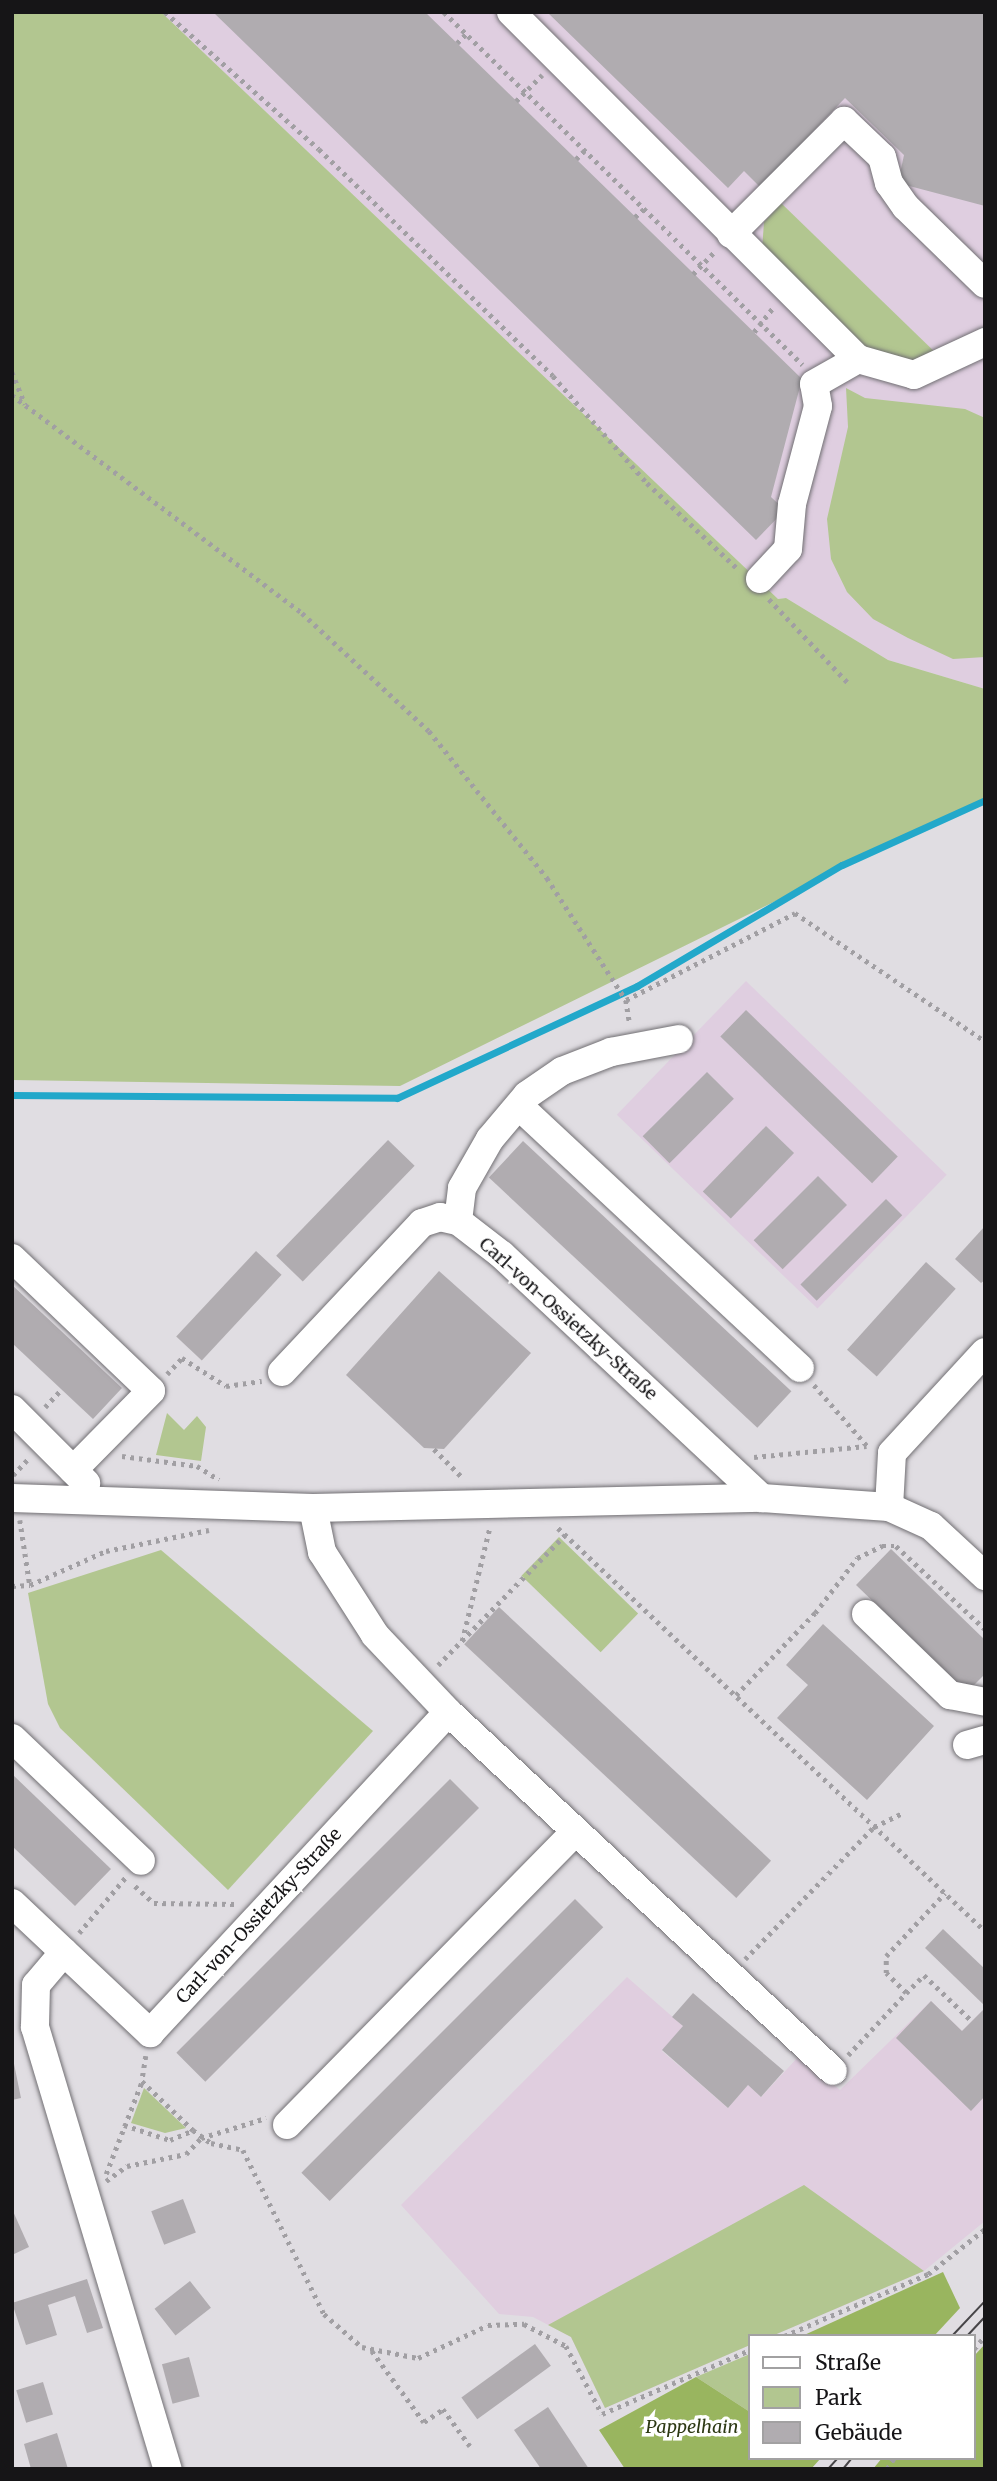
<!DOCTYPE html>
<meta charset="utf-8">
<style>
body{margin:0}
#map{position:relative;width:997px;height:2481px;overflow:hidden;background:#e0dde2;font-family:Merriweather,serif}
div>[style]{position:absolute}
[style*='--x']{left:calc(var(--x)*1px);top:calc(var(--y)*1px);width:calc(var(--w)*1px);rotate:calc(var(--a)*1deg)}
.industrial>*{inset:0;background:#dfcee0;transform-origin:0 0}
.education>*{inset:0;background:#e0cedf}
.green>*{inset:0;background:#b2c690;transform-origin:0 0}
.forest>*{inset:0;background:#99b55f}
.stream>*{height:7px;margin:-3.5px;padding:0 3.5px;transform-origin:3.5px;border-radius:3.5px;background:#22a8ca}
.building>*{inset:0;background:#b0acb0;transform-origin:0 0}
.path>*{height:4.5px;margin-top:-2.25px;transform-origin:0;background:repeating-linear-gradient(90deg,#a19fa3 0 3.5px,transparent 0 8.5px)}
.roads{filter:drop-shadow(0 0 2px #716f73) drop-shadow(0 0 2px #716f73)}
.minor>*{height:28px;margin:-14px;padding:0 14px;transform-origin:14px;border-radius:14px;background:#fff}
.tram>*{height:2px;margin:-1px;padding:0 1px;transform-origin:1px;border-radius:1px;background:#474548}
span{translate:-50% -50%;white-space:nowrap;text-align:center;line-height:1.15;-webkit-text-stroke:7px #fff;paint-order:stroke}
.street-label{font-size:18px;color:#161517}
.park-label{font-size:18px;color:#2d3914;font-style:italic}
.frame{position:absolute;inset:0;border:14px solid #161517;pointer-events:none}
.legend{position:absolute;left:748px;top:2334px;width:228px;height:126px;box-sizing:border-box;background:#fff;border:2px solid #a2a1a2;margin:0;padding:9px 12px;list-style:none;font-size:21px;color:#161517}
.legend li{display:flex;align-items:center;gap:14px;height:35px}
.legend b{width:35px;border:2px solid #a2a1a2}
</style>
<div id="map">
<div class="industrial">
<i style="clip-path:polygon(161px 12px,985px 12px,985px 689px,888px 660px,786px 598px,778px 599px)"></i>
<i style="left:746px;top:981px;width:279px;height:186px;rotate:44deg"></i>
</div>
<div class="education">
<i style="clip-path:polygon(627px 1977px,683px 2026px,662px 2051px,728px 2108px,748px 2085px,761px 2097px,800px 2055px,840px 2090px,931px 2001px,962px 2031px,985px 2008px,985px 2221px,924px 2271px,772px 2336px,750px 2336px,750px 2345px,605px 2408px,571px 2337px,533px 2317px,499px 2314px,401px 2205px)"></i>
</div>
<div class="green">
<i style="clip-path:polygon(12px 12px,161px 12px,778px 599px,786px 598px,888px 660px,985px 689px,985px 798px,400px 1086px,12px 1080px)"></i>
<i style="clip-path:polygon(781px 203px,941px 358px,910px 366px,853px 344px,762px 250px,764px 222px)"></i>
<i style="clip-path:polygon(846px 388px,865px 398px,965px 409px,985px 418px,985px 657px,953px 659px,908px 638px,873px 619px,847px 592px,831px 559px,827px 519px,848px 427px)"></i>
<i style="clip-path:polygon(167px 1413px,184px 1430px,197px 1416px,206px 1427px,201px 1461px,156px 1455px)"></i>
<i style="left:559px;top:1537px;width:110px;height:54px;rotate:44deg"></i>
<i style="clip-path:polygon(161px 1550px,373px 1731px,228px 1890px,60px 1728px,48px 1704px,28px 1593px)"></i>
<i style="clip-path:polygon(144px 2088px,186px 2128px,165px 2133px,131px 2123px)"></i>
<i style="clip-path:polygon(804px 2185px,924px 2271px,772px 2336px,750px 2336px,750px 2345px,605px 2408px,571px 2337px,548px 2325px)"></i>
<i style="clip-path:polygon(750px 2354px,750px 2412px,696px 2377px)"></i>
</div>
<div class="forest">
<i style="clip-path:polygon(943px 2272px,960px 2308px,934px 2336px,802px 2336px)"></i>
<i style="clip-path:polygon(985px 2344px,985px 2469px,873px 2469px,882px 2458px,974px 2458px,974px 2356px)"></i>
<i style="clip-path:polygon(696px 2377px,750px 2412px,750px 2458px,821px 2458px,811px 2469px,625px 2469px,599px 2430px)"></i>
</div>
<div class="stream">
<i style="--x:12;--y:1095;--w:385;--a:0.4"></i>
<i style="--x:397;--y:1098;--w:265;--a:-25"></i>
<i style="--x:637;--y:986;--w:238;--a:-30.6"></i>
<i style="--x:842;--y:865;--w:157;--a:-24.4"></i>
</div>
<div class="building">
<i style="clip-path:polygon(213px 12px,425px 12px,802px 379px,771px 497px,785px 510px,756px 540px)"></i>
<i style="clip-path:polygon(547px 12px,985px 12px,985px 206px,898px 183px,904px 155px,845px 98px,760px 187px,744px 171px,728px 188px)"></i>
<i style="left:746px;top:1010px;width:211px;height:37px;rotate:44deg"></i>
<i style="left:707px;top:1072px;width:38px;height:91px;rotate:45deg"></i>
<i style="left:766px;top:1126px;width:39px;height:91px;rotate:44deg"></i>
<i style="left:388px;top:1140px;width:37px;height:161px;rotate:44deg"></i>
<i style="left:523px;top:1141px;width:367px;height:50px;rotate:43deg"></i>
<i style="left:818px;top:1176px;width:41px;height:91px;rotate:45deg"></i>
<i style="left:886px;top:1199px;width:23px;height:121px;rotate:45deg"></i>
<i style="clip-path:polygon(985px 1226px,985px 1280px,981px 1283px,955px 1259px)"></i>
<i style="left:256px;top:1251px;width:35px;height:117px;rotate:43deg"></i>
<i style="left:926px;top:1262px;width:40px;height:118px;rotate:42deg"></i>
<i style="clip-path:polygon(439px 1271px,531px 1353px,444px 1449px,424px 1448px,346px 1375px)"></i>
<i style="clip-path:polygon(12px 1285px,122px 1388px,93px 1419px,12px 1343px)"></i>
<i style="clip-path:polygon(891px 1549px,985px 1640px,985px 1674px,967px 1692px,856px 1585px)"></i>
<i style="left:499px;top:1607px;width:372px;height:51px;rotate:43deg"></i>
<i style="clip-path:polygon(823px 1624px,934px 1726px,867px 1800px,777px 1718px,808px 1685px,786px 1665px)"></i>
<i style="clip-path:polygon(12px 1774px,111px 1869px,75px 1906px,12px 1846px)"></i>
<i style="left:450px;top:1779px;width:41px;height:387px;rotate:45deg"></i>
<i style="left:575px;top:1899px;width:40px;height:387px;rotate:45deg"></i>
<i style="clip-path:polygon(943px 1929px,985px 1969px,985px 2006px,925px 1948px)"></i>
<i style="clip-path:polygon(693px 1993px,784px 2071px,761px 2097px,748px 2085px,728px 2108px,662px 2050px,683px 2026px,672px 2017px)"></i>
<i style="clip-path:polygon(931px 2001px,962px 2031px,985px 2008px,985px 2096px,971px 2111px,896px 2038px)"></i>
<i style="clip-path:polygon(12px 2054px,21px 2098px,12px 2100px)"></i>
<i style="left:183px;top:2199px;width:36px;height:34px;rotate:69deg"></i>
<i style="clip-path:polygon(12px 2209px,29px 2247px,12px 2255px)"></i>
<i style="clip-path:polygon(87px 2279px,103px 2328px,87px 2333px,75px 2296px,48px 2305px,57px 2335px,26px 2345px,12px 2303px)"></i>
<i style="left:190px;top:2281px;width:34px;height:45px;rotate:52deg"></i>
<i style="left:535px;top:2344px;width:27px;height:91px;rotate:54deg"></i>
<i style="left:189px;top:2357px;width:41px;height:28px;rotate:75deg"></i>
<i style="left:43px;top:2382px;width:34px;height:28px;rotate:73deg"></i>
<i style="clip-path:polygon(548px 2407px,589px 2469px,541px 2469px,514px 2430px)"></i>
<i style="clip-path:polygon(57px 2433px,68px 2469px,31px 2469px,24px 2444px)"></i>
</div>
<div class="path">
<i style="--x:165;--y:12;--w:206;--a:41.7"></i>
<i style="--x:319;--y:149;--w:326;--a:44.1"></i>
<i style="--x:553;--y:376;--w:142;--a:48.7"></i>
<i style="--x:647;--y:483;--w:125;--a:43.4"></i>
<i style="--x:444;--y:12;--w:503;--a:44.52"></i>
<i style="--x:457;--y:43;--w:13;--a:-45"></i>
<i style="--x:516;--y:101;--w:37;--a:-45"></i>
<i style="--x:576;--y:159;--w:13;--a:-45"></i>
<i style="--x:635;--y:217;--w:13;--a:-42"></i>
<i style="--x:693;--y:274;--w:33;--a:-46"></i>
<i style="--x:754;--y:332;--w:33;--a:-52"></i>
<i style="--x:12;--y:372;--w:35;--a:68"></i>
<i style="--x:12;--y:395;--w:363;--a:36.9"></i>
<i style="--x:302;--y:613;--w:173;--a:42.9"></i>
<i style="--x:429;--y:731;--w:189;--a:51.2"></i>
<i style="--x:547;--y:878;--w:145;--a:57.1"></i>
<i style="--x:626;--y:1000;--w:25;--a:81"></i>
<i style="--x:769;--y:599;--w:118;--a:46.7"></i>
<i style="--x:626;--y:1000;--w:190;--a:-27.2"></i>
<i style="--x:795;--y:913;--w:229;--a:34"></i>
<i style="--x:167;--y:1374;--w:22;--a:-47"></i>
<i style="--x:182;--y:1358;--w:52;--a:32.5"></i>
<i style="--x:226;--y:1386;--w:36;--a:-8"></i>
<i style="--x:814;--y:1385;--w:82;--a:48.9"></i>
<i style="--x:45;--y:1407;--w:25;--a:-47"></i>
<i style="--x:434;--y:1449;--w:42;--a:45"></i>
<i style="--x:122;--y:1456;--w:76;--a:7.6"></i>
<i style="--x:197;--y:1466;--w:26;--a:32"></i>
<i style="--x:754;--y:1457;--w:113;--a:-5.6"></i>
<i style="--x:13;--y:1475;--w:23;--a:-47"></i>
<i style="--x:20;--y:1520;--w:66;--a:81.3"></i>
<i style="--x:558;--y:1528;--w:587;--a:43.34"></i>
<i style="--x:12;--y:1586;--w:18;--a:-3"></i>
<i style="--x:30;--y:1585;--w:83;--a:-24.1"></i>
<i style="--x:106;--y:1551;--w:105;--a:-11.5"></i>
<i style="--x:462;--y:1641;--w:118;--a:-76.3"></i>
<i style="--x:438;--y:1665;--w:182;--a:-45.7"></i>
<i style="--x:736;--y:1695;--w:114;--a:-46.1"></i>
<i style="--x:815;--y:1613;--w:69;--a:-52.6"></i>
<i style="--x:857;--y:1558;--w:28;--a:-26"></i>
<i style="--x:882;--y:1546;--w:14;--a:0"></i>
<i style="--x:896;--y:1546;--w:122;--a:43"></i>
<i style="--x:135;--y:1886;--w:25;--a:42"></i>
<i style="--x:154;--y:1903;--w:81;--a:0.7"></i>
<i style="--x:79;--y:1933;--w:72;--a:-50.1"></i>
<i style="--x:745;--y:1959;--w:185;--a:-45.7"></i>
<i style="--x:874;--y:1827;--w:30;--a:-26"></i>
<i style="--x:906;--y:1993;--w:25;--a:-45"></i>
<i style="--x:924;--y:1975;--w:66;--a:43.8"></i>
<i style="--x:848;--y:2055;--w:85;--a:-46.9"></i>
<i style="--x:906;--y:1993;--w:28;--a:-135"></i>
<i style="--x:886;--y:1973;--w:17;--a:-90"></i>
<i style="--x:886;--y:1956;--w:86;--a:-46.9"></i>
<i style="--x:146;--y:2056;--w:25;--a:99"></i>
<i style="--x:142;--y:2081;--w:71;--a:43.9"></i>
<i style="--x:193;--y:2130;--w:22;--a:36"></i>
<i style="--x:211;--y:2143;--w:33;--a:12"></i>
<i style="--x:243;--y:2150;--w:183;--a:63.7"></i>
<i style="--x:324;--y:2314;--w:50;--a:41"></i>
<i style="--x:362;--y:2347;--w:57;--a:11.1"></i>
<i style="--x:418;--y:2358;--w:77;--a:-25.2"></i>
<i style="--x:488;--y:2325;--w:36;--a:-2"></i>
<i style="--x:524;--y:2324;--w:47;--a:27.6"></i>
<i style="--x:566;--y:2346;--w:77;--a:62.1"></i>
<i style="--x:602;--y:2414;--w:161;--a:-23.4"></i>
<i style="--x:124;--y:2125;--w:48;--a:18.1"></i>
<i style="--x:170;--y:2140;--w:25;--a:-23"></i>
<i style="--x:106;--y:2174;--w:100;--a:-68.8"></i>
<i style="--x:106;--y:2181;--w:26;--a:-36"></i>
<i style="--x:127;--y:2166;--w:60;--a:-11.5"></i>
<i style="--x:186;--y:2154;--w:22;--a:-47"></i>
<i style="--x:201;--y:2138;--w:68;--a:-17.1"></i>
<i style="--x:784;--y:2336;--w:157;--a:-23.3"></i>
<i style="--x:928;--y:2274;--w:73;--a:-38.3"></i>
<i style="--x:974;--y:2349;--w:17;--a:-50"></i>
<i style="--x:372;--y:2351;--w:88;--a:53.8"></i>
<i style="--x:424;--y:2422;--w:23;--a:-34"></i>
<i style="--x:443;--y:2409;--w:46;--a:53.9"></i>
<i style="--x:887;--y:2469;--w:13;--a:-58"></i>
</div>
<div class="roads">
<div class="minor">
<i style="--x:511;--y:12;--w:491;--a:45"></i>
<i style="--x:858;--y:359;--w:58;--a:15.9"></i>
<i style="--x:914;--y:375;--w:78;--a:-24.9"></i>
<i style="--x:731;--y:234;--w:160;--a:-45"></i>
<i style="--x:844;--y:121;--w:52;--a:43.5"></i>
<i style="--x:882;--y:157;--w:27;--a:75"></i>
<i style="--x:889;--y:183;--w:29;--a:55"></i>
<i style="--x:906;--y:207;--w:110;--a:44.3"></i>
<i style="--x:760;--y:579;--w:41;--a:-47"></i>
<i style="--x:788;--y:549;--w:45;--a:-84.9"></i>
<i style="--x:792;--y:504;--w:101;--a:-75.1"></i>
<i style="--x:818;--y:406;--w:22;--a:-100"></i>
<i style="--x:814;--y:384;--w:51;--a:-29.6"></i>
<i style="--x:519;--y:1106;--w:384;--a:43"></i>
<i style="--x:458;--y:1221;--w:33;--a:-83"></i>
<i style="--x:462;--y:1188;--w:56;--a:-60.3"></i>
<i style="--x:490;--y:1139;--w:57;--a:-49.9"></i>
<i style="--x:527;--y:1095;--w:42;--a:-34.4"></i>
<i style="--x:562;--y:1071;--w:53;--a:-21.2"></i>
<i style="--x:611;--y:1052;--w:69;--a:-10.8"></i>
<i style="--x:12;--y:1258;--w:192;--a:43.7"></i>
<i style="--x:151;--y:1391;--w:111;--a:134.6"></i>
<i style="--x:282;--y:1372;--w:204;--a:-46.8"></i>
<i style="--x:422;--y:1223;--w:19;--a:-18"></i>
<i style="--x:440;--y:1217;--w:18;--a:13"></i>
<i style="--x:458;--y:1221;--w:56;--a:37.7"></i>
<i style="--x:502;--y:1255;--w:356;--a:43.1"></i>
<i style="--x:12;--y:1409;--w:105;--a:45"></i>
<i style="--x:12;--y:1498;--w:301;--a:1.9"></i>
<i style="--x:313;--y:1508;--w:449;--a:-1.3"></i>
<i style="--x:762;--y:1498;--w:127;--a:4.1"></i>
<i style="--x:889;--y:1507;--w:46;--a:24.3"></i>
<i style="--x:931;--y:1526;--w:74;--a:42.8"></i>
<i style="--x:889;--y:1507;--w:54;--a:-86.8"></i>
<i style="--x:892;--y:1453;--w:137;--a:-47.4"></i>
<i style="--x:313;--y:1508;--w:45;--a:78.4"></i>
<i style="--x:322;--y:1552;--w:98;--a:57.4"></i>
<i style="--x:375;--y:1635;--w:106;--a:46.5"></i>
<i style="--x:448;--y:1712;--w:526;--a:43"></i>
<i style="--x:866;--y:1614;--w:117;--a:44"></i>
<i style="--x:950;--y:1695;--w:36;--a:11"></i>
<i style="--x:12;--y:1738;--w:178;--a:43.6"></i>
<i style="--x:967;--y:1745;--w:19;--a:-16"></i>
<i style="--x:12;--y:1903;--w:190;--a:43.3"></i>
<i style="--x:150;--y:2033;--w:438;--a:-47.1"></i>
<i style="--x:64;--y:1952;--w:43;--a:130.3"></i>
<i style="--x:36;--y:1985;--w:42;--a:91.4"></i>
<i style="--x:35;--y:2027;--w:462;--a:73.3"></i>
<i style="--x:287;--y:2125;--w:412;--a:-45.5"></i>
</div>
</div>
<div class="tram">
<i style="--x:952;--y:2336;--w:48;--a:-46.7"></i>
<i style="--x:967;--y:2336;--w:26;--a:-47"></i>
<i style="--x:828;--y:2469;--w:15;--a:-48"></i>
<i style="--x:843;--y:2469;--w:14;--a:-51"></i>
</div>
<div class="street-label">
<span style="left:568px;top:1319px;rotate:42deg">Carl-von-Ossietzky-Straße</span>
<span style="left:259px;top:1916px;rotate:-47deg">Carl-von-Ossietzky-Straße</span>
</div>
<div class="park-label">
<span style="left:692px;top:2427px">Pappelhain</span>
</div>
<div class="frame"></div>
<ul class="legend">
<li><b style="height:9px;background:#fff"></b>Straße</li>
<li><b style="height:19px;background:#b2c690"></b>Park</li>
<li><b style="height:19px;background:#b0acb0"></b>Gebäude</li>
</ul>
</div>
